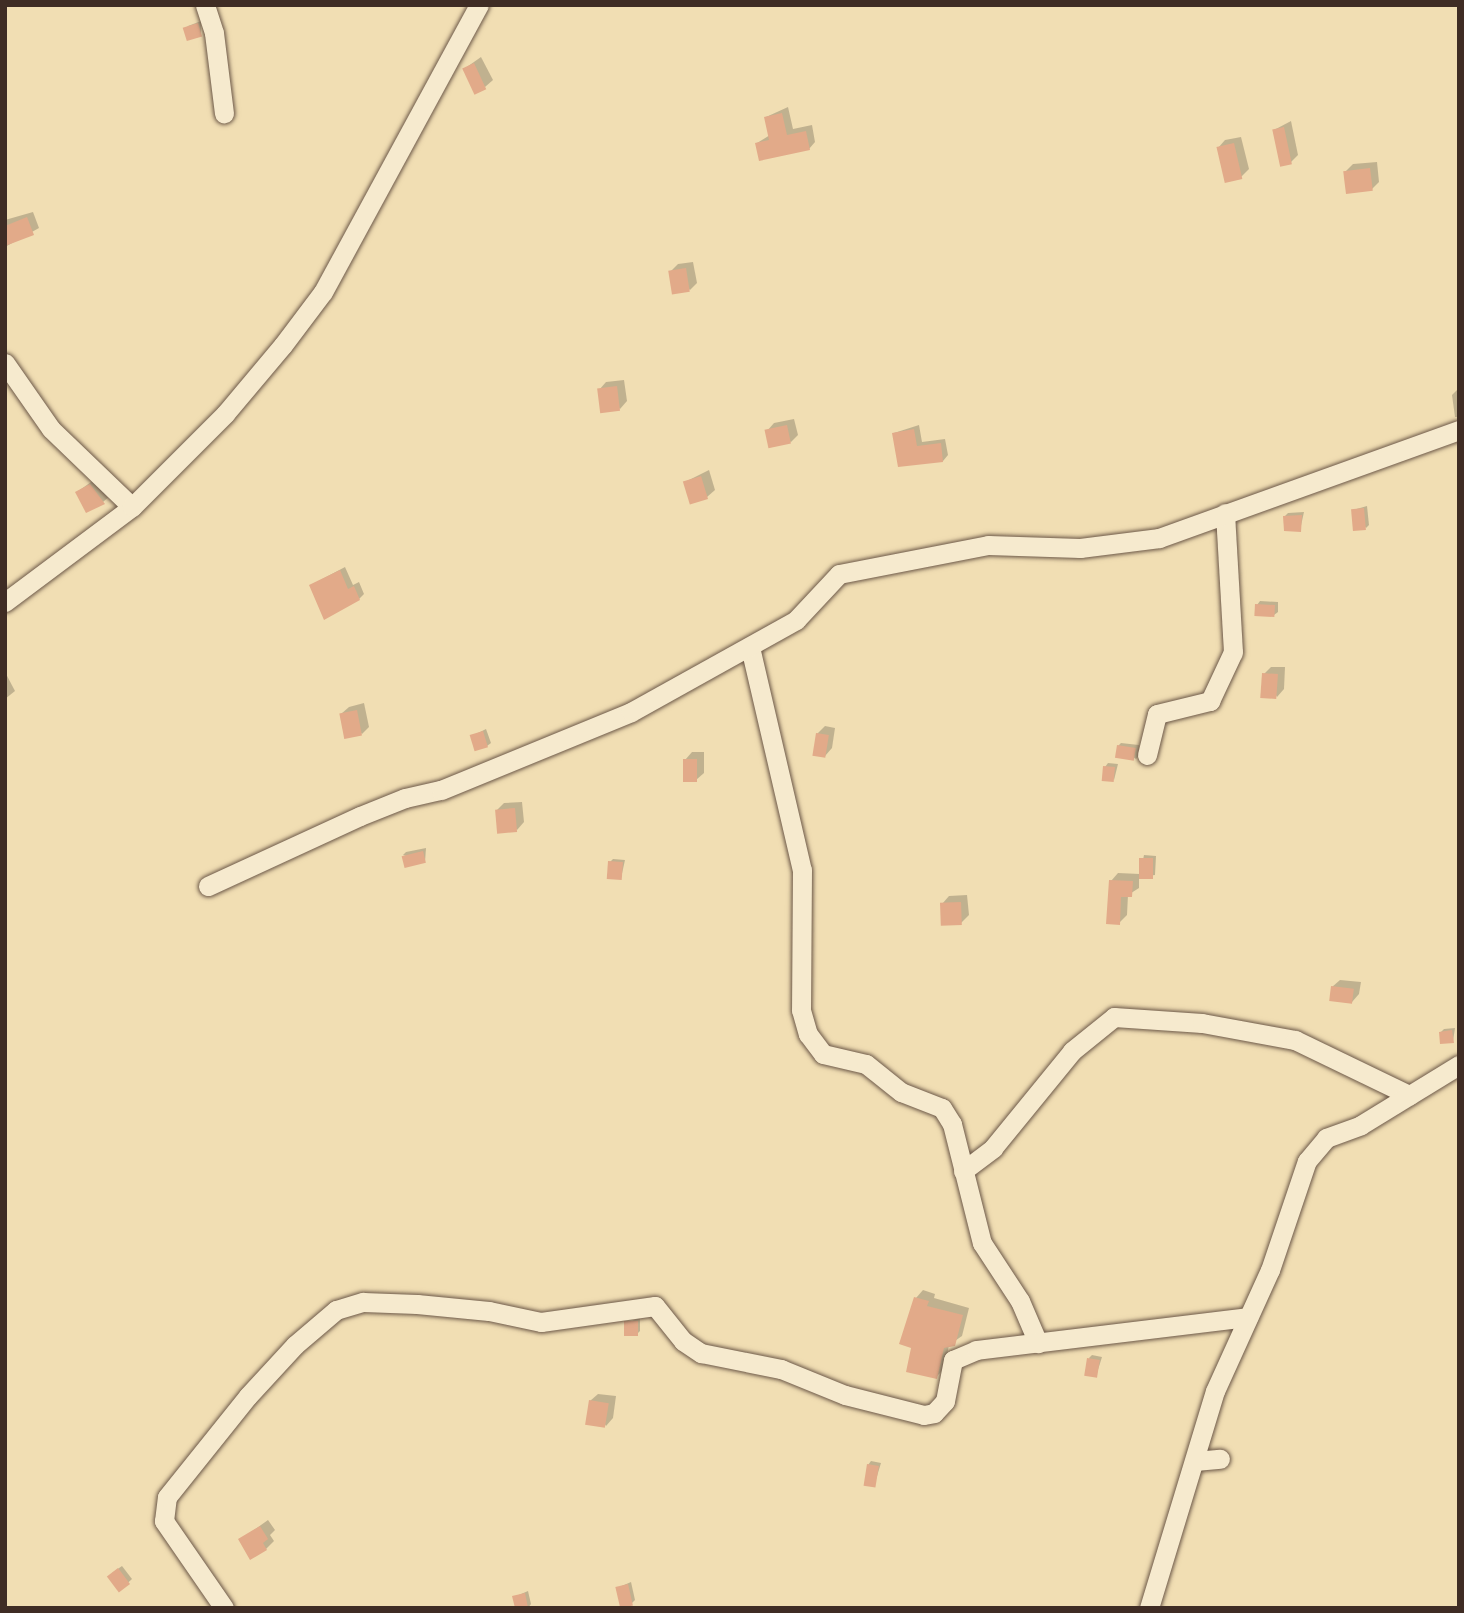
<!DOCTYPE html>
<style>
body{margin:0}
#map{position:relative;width:1464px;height:1613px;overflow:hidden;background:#f1deb3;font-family:"EB Garamond",serif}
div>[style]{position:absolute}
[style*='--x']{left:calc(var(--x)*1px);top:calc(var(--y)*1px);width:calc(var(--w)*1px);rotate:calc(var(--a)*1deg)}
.shadow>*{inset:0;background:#0003}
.building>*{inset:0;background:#e2aa89;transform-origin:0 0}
.roads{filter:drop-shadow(0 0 2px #6c5848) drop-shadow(0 0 2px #6c5848)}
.minor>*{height:19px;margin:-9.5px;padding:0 9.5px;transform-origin:9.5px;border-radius:9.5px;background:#f6eace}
span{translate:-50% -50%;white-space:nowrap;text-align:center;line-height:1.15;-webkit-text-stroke:6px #f6eace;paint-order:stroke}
.frame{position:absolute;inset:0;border:7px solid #3f2c24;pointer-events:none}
</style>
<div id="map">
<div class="shadow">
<i style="clip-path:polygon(201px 21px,201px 34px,185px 30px,188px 26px)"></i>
<i style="clip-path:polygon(481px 57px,493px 80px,485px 87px,464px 69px)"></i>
<i style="clip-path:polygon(788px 107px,793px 129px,812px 125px,815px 142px,809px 149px,757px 143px,770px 135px,766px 117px)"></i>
<i style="clip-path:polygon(1291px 121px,1298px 155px,1291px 162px,1274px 130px)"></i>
<i style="clip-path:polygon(1241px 137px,1249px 169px,1241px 177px,1218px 148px,1225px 140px)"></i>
<i style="clip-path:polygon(1377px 162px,1379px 182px,1372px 189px,1345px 172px,1353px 164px)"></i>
<i style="clip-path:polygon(33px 212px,39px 228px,5px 247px,5px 220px)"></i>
<i style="clip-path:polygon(693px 262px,697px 283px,690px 290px,670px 272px,678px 264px)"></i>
<i style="clip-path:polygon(624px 380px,627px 401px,620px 409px,599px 390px,606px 382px)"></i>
<i style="clip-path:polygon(1459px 388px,1459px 417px,1455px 417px,1452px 395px)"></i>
<i style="clip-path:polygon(794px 419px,798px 435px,791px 442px,767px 431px,774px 423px)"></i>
<i style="clip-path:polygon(919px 425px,922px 442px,945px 439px,948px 455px,943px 461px,894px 433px)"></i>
<i style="clip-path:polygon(709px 470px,715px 490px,707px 497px,685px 482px)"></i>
<i style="clip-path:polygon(98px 477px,111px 495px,103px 502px,77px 492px)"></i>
<i style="clip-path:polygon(1367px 506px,1369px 525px,1366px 528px,1353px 510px)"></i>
<i style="clip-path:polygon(1304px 512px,1300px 530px,1285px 516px,1288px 513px)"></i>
<i style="clip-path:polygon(345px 567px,353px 585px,359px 582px,364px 594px,359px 599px,311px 585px)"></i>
<i style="clip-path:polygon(1260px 601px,1278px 602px,1278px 612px,1274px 615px,1257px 605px)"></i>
<i style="clip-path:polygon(1271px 667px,1285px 667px,1284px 689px,1277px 697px,1264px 674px)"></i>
<i style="clip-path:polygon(5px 672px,15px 691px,5px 699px)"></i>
<i style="clip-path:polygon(364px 703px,369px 727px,362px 734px,341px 714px,349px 707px)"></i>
<i style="clip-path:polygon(825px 726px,835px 728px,832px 748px,825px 756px,817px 734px)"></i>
<i style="clip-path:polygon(486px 729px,491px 743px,487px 746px,472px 736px)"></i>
<i style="clip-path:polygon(1121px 743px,1139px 745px,1139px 756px,1136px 759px,1118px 746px)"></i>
<i style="clip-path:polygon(692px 752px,704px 752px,704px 773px,696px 780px,685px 760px)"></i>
<i style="clip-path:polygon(1108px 763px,1118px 764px,1114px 780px,1105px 767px)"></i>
<i style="clip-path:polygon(522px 802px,524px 822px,517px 830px,496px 811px,504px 803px)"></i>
<i style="clip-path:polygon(426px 848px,425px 862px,403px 855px,406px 852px)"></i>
<i style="clip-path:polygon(1144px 855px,1156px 856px,1155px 875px,1139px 877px,1139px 888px,1128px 895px,1127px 915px,1119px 923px,1111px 881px,1118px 873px,1140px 874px)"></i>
<i style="clip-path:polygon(613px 859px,625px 860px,621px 878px,610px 862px)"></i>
<i style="clip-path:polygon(967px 895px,969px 915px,961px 923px,942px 904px,949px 896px)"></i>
<i style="clip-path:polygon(1340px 980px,1361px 982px,1359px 994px,1352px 1002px,1332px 987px)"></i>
<i style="clip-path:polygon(1455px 1028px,1453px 1041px,1441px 1032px,1444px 1029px)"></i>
<i style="clip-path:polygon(923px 1290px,935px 1294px,934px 1298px,969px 1308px,962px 1336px,949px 1345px,944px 1369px,936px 1377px,913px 1347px,916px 1298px)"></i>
<i style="clip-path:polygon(640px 1318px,640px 1331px,637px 1334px,626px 1323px)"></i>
<i style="clip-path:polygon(1092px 1355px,1102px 1357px,1096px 1376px,1089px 1358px)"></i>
<i style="clip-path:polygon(598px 1394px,616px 1396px,613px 1418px,606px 1426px,590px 1401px)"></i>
<i style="clip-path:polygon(871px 1461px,881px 1463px,874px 1486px,868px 1465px)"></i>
<i style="clip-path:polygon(268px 1520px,275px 1530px,270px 1535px,274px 1541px,266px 1549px,240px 1540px)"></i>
<i style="clip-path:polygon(122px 1566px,132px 1579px,120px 1590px,112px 1573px)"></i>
<i style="clip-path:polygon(631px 1582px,635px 1600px,632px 1603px,617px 1588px)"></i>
<i style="clip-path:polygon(528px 1591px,531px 1604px,528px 1608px,514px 1597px)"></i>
</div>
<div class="building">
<i style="left:198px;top:23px;width:14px;height:16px;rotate:73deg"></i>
<i style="left:474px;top:63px;width:29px;height:13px;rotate:65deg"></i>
<i style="clip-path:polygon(782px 113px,787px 135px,806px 131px,810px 150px,759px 161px,755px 143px,769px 140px,764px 117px)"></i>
<i style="left:1284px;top:127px;width:38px;height:12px;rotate:78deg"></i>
<i style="left:1234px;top:143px;width:37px;height:18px;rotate:77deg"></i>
<i style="left:1370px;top:168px;width:23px;height:27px;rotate:83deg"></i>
<i style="clip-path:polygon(27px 217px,34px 235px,5px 246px,5px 226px)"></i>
<i style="left:686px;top:268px;width:24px;height:18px;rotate:81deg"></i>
<i style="left:617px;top:386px;width:25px;height:20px;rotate:83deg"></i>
<i style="left:787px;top:425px;width:19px;height:23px;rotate:78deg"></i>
<i style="clip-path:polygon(914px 429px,917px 446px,941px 443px,943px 462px,898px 467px,892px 433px)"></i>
<i style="left:701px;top:476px;width:24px;height:19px;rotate:73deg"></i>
<i style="clip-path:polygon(90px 484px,105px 504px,86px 513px,75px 492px)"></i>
<i style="left:1364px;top:508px;width:22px;height:13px;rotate:85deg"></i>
<i style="clip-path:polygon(1302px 515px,1301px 532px,1284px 531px,1283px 516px)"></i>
<i style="clip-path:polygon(340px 570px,348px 589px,354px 586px,360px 600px,324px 620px,309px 585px)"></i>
<i style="left:1255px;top:604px;width:20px;height:12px;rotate:3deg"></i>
<i style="left:1262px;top:673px;width:16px;height:25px;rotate:4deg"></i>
<i style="left:357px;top:710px;width:26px;height:18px;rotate:79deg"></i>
<i style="left:483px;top:731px;width:17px;height:14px;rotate:73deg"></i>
<i style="left:816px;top:733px;width:13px;height:23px;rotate:9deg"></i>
<i style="left:1117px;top:745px;width:19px;height:13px;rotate:9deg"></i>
<i style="left:683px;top:759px;width:14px;height:23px"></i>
<i style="left:1103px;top:766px;width:12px;height:15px;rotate:5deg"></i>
<i style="left:515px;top:808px;width:24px;height:20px;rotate:85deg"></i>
<i style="left:423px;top:851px;width:12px;height:22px;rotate:76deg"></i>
<i style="left:1139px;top:858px;width:14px;height:21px"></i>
<i style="left:608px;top:861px;width:15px;height:18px;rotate:4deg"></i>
<i style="clip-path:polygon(1109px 880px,1133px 881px,1132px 897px,1121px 897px,1120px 925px,1106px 924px)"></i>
<i style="left:961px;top:902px;width:23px;height:21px;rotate:88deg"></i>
<i style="left:1331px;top:986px;width:23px;height:15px;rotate:7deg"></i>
<i style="clip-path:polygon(1452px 1030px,1454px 1043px,1440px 1044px,1439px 1032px)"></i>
<i style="clip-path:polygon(914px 1297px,929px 1301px,927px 1306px,963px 1315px,955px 1346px,944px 1348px,937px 1379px,906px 1372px,911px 1348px,899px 1344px)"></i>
<i style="left:638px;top:1321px;width:15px;height:14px;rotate:90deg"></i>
<i style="left:1087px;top:1358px;width:13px;height:18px;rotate:9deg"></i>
<i style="left:589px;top:1400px;width:20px;height:25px;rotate:9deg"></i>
<i style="left:867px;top:1464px;width:12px;height:22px;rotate:9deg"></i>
<i style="clip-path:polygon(260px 1526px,268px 1539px,263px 1543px,267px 1550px,250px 1560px,238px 1539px)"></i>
<i style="left:118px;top:1568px;width:20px;height:14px;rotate:53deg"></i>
<i style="left:628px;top:1584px;width:22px;height:13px;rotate:77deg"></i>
<i style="clip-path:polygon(525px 1593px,528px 1608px,515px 1608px,512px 1596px)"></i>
</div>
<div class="roads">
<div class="minor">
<i style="--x:205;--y:5;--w:29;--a:72"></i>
<i style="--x:214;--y:33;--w:81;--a:82.9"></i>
<i style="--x:5;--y:363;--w:80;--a:55.1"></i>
<i style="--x:51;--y:429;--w:112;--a:43.9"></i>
<i style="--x:5;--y:602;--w:159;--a:-36.8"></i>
<i style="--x:132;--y:507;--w:132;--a:-45"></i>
<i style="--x:225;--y:414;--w:90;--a:-50"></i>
<i style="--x:283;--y:345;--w:66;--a:-53"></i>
<i style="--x:323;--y:292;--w:327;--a:-61.5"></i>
<i style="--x:750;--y:647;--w:229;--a:76.9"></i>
<i style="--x:802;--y:870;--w:140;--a:90.4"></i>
<i style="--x:801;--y:1010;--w:25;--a:74"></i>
<i style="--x:808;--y:1034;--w:25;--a:53"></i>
<i style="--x:823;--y:1054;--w:44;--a:13.1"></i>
<i style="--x:866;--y:1064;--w:45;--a:38.7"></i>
<i style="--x:901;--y:1092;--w:44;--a:21.3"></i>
<i style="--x:942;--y:1108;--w:19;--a:58"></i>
<i style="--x:952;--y:1124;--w:123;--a:75.9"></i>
<i style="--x:982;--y:1243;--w:69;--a:56.8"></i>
<i style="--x:1020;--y:1301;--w:46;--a:66.8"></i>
<i style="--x:1147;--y:755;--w:42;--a:-76.3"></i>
<i style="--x:1157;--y:714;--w:55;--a:-13.8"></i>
<i style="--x:1210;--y:701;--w:54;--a:-64.9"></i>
<i style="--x:1233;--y:652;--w:139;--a:-93.3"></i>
<i style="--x:208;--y:886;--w:167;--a:-24.7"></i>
<i style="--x:360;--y:816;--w:48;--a:-21.8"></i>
<i style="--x:405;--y:798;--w:37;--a:-13"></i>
<i style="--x:441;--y:790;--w:205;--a:-22.3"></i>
<i style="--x:631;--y:712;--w:189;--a:-29.1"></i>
<i style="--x:796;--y:620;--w:63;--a:-46.9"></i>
<i style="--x:839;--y:574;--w:152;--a:-11"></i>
<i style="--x:988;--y:545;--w:92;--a:1.9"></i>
<i style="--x:1080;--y:548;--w:80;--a:-7.2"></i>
<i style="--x:1159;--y:538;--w:319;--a:-19.8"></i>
<i style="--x:963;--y:1171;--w:38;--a:-37"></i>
<i style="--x:993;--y:1148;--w:125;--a:-50.8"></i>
<i style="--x:1072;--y:1051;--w:54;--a:-39"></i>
<i style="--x:1114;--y:1017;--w:88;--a:3.9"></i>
<i style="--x:1202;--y:1023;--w:95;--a:10.4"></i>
<i style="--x:1295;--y:1040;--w:127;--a:25.8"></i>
<i style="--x:1195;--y:1461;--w:25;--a:-5"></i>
<i style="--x:224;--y:1608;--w:106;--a:-124.6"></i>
<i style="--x:164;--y:1521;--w:24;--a:-83"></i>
<i style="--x:167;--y:1497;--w:129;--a:-51.3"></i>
<i style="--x:248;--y:1396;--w:69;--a:-47.3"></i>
<i style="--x:295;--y:1345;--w:54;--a:-40.5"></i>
<i style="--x:336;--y:1310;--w:28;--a:-17"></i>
<i style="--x:363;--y:1302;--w:54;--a:2.1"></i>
<i style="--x:417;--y:1304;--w:72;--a:5.6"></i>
<i style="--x:489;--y:1311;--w:53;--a:11.9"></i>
<i style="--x:541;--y:1322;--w:115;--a:-8"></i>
<i style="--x:655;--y:1306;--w:45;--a:51.3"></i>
<i style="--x:683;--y:1341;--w:22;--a:34"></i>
<i style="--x:701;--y:1353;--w:82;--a:11.3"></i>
<i style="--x:781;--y:1369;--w:69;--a:22.1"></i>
<i style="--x:845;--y:1395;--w:81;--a:14.2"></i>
<i style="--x:924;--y:1415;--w:10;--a:-11"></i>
<i style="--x:934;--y:1413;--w:16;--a:-47"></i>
<i style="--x:945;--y:1401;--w:42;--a:-79"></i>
<i style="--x:953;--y:1360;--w:25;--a:-23"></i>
<i style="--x:976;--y:1350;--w:274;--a:-6.9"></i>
<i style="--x:1149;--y:1608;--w:227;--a:-73.1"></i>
<i style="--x:1215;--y:1391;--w:133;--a:-65.6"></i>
<i style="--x:1270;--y:1270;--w:115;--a:-71.3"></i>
<i style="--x:1307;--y:1161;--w:30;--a:-50"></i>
<i style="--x:1326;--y:1138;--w:37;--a:-20"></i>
<i style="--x:1361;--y:1125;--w:115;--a:-31.5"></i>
</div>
</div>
<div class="frame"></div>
</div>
